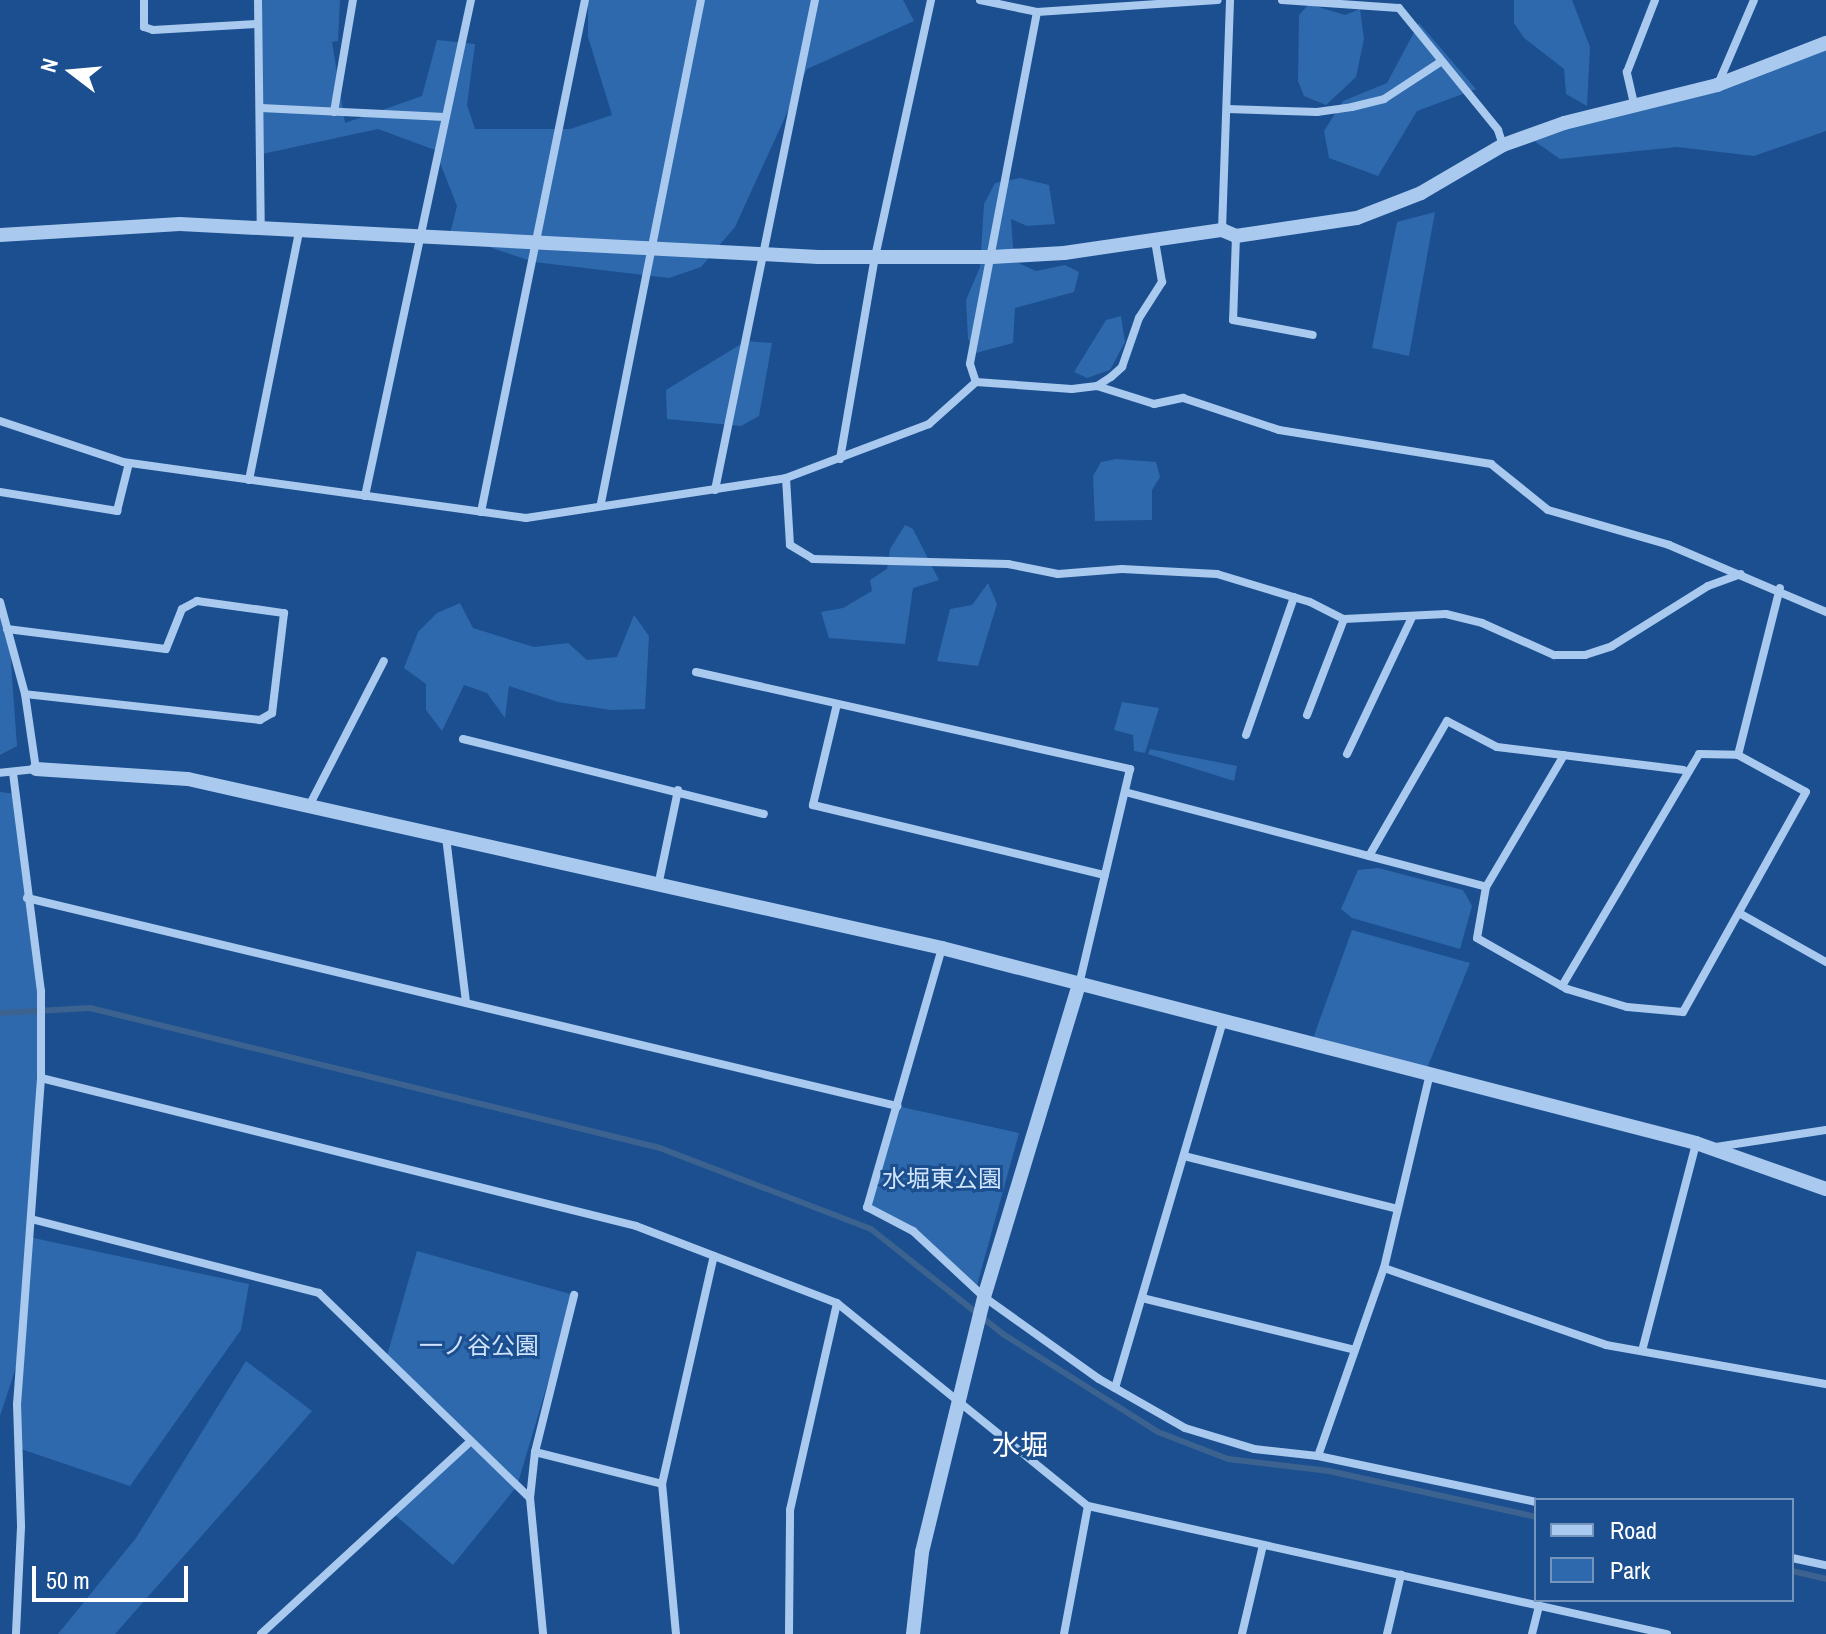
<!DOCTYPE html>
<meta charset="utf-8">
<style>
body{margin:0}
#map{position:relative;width:1826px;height:1634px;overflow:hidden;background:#1b4f8f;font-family:"Archivo Narrow","Noto Sans JP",sans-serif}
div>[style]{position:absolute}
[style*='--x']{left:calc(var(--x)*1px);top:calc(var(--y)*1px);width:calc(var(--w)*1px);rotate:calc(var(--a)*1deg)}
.green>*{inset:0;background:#2e69ad}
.stream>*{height:6px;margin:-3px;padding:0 3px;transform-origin:3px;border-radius:3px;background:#3c6290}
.minor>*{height:8px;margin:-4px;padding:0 4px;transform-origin:4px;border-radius:4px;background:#a9c9ee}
.tertiary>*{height:14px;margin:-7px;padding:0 7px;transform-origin:7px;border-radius:7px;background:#a9c9ee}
span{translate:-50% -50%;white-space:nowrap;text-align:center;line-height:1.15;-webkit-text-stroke:6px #1b4f8f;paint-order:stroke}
.park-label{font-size:24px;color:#cfe3fa}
.quarter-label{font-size:28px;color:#fff}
.legend{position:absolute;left:1534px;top:1498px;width:260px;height:104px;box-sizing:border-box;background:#1b4f8f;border:2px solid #7695bc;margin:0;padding:10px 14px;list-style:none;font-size:24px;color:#fff}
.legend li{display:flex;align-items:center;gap:16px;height:40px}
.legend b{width:40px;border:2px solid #7695bc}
.north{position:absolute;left:32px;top:32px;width:80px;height:80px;-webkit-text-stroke:6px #1b4f8f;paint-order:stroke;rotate:286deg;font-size:22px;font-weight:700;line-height:32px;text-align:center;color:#fff}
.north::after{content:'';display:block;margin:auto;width:28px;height:36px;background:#fff;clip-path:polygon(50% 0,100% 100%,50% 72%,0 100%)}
.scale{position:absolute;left:32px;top:1566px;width:156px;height:36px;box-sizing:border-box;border:4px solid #fff;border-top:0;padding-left:10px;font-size:24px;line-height:28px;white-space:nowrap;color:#fff;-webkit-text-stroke:6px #1b4f8f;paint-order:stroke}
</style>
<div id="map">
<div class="green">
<i style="clip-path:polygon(256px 0,340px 0,338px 41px,332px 42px,345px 123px,422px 96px,437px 40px,475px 44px,467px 105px,475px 129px,570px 129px,612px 115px,588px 37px,588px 0,903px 0,914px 21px,807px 69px,735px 227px,701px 267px,669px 278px,534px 262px,450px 234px,457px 206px,435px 150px,378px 129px,262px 154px)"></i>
<i style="clip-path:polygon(1514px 0,1572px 0,1590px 47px,1587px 106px,1566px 94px,1564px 69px,1524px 38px,1514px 23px)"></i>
<i style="clip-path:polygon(1309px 4px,1345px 15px,1360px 9px,1364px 39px,1356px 77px,1326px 105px,1304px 96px,1298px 81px,1299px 15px)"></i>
<i style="clip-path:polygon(1419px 23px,1476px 89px,1417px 111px,1378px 176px,1329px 158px,1324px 131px,1343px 101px,1387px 83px)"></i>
<i style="clip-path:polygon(1826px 46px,1826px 131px,1754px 156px,1677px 147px,1560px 159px,1524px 134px)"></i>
<i style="clip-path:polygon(1020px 178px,1049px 185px,1055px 224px,1027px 226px,1011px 219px,1014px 261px,1036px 271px,1065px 265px,1079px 272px,1074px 292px,1015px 308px,1013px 343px,976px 353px,968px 339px,966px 300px,980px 267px,984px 204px,995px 183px)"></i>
<i style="clip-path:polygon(1435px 212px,1409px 356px,1372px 348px,1397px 222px)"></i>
<i style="clip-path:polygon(1121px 316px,1125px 342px,1110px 370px,1087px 378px,1074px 372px,1106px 320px)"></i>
<i style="clip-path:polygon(746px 341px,772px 343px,759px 416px,741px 426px,667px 419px,666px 390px)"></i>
<i style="clip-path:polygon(1116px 459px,1156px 462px,1160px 477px,1152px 490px,1152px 520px,1095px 521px,1093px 476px,1101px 462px)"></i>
<i style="clip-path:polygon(905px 525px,913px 529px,939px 580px,913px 588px,905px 644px,829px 638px,821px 612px,843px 608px,872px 591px,870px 580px,887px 569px,890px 549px)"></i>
<i style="clip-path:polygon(988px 583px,997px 604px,978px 666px,937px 661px,950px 609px,972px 605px)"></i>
<i style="clip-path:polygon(0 600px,9px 634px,17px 746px,0 755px)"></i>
<i style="clip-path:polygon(460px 603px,473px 628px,534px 647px,568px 643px,587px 660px,617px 657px,634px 615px,649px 636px,645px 709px,611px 710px,558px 702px,509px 686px,505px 718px,487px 693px,464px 685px,442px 731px,426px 710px,426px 684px,404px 668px,418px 632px,437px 613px)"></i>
<i style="clip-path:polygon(1122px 702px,1159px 708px,1145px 753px,1134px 751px,1133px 735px,1114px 730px)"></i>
<i style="clip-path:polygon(1150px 749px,1237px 766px,1234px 781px,1148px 754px)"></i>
<i style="clip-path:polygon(0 792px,15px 794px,41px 991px,29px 1237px,249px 1284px,241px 1330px,130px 1486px,18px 1448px,21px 1352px,0 1416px)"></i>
<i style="clip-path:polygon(1378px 868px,1463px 890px,1472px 906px,1460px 949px,1352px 918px,1341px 909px,1358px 870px)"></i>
<i style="clip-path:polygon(1352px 930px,1470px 963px,1425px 1073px,1311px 1044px)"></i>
<i style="clip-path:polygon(897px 1106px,1019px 1133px,976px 1289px,923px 1239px,867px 1207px)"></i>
<i style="clip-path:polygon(417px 1251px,574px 1295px,517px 1486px,453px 1565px,394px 1514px,470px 1441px,386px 1359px)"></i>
<i style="clip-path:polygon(246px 1361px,312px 1411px,115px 1634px,58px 1634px,136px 1538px)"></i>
</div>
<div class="stream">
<i style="--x:0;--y:1013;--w:90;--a:-3.2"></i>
<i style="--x:90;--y:1008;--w:587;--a:13.8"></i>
<i style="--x:660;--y:1148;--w:226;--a:21"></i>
<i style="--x:871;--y:1229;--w:169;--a:38.5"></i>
<i style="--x:1003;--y:1334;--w:183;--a:32.3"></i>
<i style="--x:1158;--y:1432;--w:75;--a:21.1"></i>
<i style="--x:1228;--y:1459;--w:102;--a:6.8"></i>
<i style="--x:1329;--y:1471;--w:212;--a:12.5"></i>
<i style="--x:1792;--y:1571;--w:35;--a:13"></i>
</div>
<div class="minor">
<i style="--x:144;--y:0;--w:27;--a:90"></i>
<i style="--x:144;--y:27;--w:9;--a:18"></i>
<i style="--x:153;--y:30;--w:105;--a:-3.3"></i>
<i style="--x:258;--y:0;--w:231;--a:89.3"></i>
<i style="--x:980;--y:0;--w:58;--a:11.9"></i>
<i style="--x:1037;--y:12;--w:181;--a:-3.8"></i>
<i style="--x:1282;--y:0;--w:117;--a:3.9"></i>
<i style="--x:1399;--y:8;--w:157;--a:50.9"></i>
<i style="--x:1498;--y:130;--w:16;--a:72"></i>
<i style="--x:1037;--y:12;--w:358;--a:100.8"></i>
<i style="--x:970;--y:364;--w:19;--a:72"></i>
<i style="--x:976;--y:382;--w:96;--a:4.2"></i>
<i style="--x:1072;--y:389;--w:25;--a:-7"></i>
<i style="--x:1097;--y:386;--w:17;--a:-33"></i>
<i style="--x:1111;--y:377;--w:15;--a:-42"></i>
<i style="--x:1122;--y:367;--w:52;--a:-70.9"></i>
<i style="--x:1139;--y:318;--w:43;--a:-57.4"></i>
<i style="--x:1162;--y:282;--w:42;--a:-99.7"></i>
<i style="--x:1718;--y:84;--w:91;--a:-66.8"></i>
<i style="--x:261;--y:108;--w:184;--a:2.8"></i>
<i style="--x:1635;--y:108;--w:37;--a:-103"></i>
<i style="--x:1627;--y:72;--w:77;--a:-68.7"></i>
<i style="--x:1228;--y:109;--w:89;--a:1.9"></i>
<i style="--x:1317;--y:112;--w:35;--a:-8"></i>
<i style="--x:1352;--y:107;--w:33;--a:-14"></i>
<i style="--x:1384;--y:99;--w:69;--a:-33.2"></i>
<i style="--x:334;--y:112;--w:114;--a:-80.4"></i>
<i style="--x:1222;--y:230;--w:230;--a:-88"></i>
<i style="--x:1236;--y:236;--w:84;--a:92"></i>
<i style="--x:1233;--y:320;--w:81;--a:10.6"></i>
<i style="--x:1097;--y:386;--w:60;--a:17.5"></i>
<i style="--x:1154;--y:404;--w:30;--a:-12"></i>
<i style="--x:1183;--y:398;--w:101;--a:18.4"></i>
<i style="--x:1279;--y:430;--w:215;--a:9.1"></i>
<i style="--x:1491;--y:464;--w:73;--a:38.9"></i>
<i style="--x:1548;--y:510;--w:126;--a:16.1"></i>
<i style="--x:1669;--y:545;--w:171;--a:23.1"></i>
<i style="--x:0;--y:421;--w:130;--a:18.4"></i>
<i style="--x:123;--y:462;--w:407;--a:7.9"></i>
<i style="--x:526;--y:518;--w:263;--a:-8.7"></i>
<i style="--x:786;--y:478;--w:153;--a:-20.7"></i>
<i style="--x:929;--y:424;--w:63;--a:-41.8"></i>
<i style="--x:840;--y:459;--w:205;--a:-80.2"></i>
<i style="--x:875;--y:257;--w:263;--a:-77.7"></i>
<i style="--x:786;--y:478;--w:67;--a:86.6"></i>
<i style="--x:790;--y:545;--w:27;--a:31"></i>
<i style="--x:813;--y:559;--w:195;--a:1.5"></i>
<i style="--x:1008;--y:564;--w:51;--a:11.3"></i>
<i style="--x:1058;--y:574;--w:64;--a:-4.5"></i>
<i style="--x:1122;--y:569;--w:95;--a:3"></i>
<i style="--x:1217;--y:574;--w:97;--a:16.8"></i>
<i style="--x:1310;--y:602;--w:38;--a:27"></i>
<i style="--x:1344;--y:619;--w:102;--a:-2.8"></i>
<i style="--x:1446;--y:614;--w:37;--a:14"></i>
<i style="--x:1482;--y:623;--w:79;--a:24"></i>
<i style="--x:1554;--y:655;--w:31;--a:0"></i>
<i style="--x:1585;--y:655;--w:28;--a:-18"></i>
<i style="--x:1612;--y:646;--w:113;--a:-32"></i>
<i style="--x:1708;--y:586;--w:35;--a:-20"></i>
<i style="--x:249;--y:480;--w:253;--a:-78.6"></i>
<i style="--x:715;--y:490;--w:500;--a:-78.47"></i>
<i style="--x:0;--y:492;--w:119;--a:9.2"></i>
<i style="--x:117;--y:511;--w:49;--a:-76"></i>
<i style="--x:365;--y:496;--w:507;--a:-77.94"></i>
<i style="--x:601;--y:503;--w:513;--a:-78.76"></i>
<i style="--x:481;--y:512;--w:522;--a:-78.52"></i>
<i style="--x:0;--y:602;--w:95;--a:74.8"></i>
<i style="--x:25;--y:694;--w:76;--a:81.7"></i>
<i style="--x:36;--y:769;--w:36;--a:174"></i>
<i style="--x:7;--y:629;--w:160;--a:7.2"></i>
<i style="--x:166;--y:649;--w:43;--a:-68.2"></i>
<i style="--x:182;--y:609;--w:17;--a:-28"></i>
<i style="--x:197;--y:601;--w:88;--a:7.9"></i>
<i style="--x:284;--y:613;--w:101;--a:96.8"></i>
<i style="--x:272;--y:713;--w:14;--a:150"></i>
<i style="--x:260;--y:720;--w:236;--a:-173.7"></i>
<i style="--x:696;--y:672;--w:445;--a:12.6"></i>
<i style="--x:1130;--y:769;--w:221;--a:103.3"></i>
<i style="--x:837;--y:704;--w:104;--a:103.4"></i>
<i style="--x:813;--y:805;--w:300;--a:13.5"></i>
<i style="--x:1307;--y:715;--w:103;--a:-68.9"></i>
<i style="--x:1246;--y:735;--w:146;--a:-70.8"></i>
<i style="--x:463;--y:739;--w:310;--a:14"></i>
<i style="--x:1347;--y:754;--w:152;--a:-64.6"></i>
<i style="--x:1738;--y:755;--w:172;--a:-75.9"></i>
<i style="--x:13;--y:773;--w:220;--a:82.7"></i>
<i style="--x:41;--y:991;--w:87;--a:90"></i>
<i style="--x:41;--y:1078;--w:327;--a:94.2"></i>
<i style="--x:17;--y:1404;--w:123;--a:88.1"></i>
<i style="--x:21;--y:1527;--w:107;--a:92.7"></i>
<i style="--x:1125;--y:792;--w:373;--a:14.7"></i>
<i style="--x:309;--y:806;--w:163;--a:-62.7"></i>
<i style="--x:446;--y:837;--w:167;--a:83.1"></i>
<i style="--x:1369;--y:856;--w:156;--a:-60"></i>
<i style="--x:1447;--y:721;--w:56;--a:27.5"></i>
<i style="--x:1497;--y:747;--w:188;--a:7"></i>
<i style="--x:658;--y:886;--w:98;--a:-78.2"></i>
<i style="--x:27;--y:898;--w:895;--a:13.45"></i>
<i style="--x:1739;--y:913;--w:100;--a:29.4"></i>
<i style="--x:942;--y:948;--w:270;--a:106.1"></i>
<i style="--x:867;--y:1207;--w:52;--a:27.6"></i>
<i style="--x:913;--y:1231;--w:97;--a:42.9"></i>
<i style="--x:984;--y:1297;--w:141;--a:35.5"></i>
<i style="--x:1099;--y:1379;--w:99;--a:29.7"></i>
<i style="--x:1185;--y:1428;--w:72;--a:16.9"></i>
<i style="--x:1254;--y:1449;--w:64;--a:6.2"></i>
<i style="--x:1318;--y:1456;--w:223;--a:11.9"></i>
<i style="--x:1562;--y:986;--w:269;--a:-59.4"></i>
<i style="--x:1699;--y:754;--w:39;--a:1"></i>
<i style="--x:1738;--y:755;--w:77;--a:28.6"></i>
<i style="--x:1806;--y:792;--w:252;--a:119.2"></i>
<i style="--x:1683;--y:1012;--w:56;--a:-174.9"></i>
<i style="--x:1627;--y:1007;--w:63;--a:-163.3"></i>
<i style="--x:1567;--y:989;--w:103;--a:-150.5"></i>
<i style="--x:1477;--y:938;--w:52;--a:-80"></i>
<i style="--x:1486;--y:887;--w:153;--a:-59.4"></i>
<i style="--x:41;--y:1078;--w:613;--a:13.97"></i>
<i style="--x:636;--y:1226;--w:215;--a:21"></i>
<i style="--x:837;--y:1303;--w:323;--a:39"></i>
<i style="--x:1088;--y:1506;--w:593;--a:12.47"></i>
<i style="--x:1716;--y:1147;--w:111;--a:-8.8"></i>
<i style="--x:1184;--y:1156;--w:220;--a:13.9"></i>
<i style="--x:31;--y:1219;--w:297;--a:14.4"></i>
<i style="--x:319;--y:1293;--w:294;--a:44.2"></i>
<i style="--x:530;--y:1498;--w:137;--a:84.5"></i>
<i style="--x:1384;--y:1268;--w:235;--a:19.1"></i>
<i style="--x:1606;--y:1345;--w:223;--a:10.1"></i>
<i style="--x:1142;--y:1298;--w:219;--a:13.7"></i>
<i style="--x:1642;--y:1351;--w:215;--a:-75.4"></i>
<i style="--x:1115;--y:1388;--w:383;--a:-73.6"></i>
<i style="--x:535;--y:1452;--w:131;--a:14.1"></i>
<i style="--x:1318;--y:1456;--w:199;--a:-70.7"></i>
<i style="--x:1384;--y:1268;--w:199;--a:-76.7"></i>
<i style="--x:530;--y:1498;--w:46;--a:-83.8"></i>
<i style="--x:535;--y:1452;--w:162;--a:-76"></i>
<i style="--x:1792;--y:1558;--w:35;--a:12"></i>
<i style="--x:261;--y:1634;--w:284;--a:-42.6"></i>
<i style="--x:676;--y:1634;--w:151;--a:-95.3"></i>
<i style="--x:662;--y:1484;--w:234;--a:-77.2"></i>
<i style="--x:789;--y:1634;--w:124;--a:-89.5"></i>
<i style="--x:790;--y:1510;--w:212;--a:-77.2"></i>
<i style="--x:1064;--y:1634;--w:130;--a:-79.4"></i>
<i style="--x:1242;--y:1634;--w:91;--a:-76.7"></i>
<i style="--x:1387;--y:1634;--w:61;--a:-76.7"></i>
<i style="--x:1532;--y:1634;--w:29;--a:-76"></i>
</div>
<div class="tertiary">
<i style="--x:0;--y:235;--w:180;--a:-3.5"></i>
<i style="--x:180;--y:224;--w:639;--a:2.96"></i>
<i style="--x:818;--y:257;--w:174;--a:0"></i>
<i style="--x:992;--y:257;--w:72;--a:-3.2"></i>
<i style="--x:1064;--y:253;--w:160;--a:-8.3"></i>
<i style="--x:1222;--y:230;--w:15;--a:23"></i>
<i style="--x:1236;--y:236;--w:122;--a:-8.5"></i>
<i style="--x:1357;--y:218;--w:69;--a:-21.3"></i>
<i style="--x:1421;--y:193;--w:95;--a:-30.3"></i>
<i style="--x:1503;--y:145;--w:65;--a:-19.8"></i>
<i style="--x:1564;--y:123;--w:158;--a:-13.9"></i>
<i style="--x:1717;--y:85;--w:117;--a:-21.1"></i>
<i style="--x:36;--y:769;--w:152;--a:3.8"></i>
<i style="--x:188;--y:779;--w:773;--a:12.63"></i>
<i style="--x:942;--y:948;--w:779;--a:14.5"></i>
<i style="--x:1696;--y:1143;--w:138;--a:19.5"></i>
<i style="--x:913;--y:1634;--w:82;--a:-83.7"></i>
<i style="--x:922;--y:1552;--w:262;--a:-76.3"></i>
<i style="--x:984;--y:1297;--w:327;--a:-73.1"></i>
</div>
<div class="park-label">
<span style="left:942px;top:1179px">水堀東公園</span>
<span style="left:479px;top:1346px">一ノ谷公園</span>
</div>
<div class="quarter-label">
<span style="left:1020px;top:1445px">水堀</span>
</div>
<ul class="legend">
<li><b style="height:10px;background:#a9c9ee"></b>Road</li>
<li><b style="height:22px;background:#2e69ad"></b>Park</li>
</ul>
<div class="north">N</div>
<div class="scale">50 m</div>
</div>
